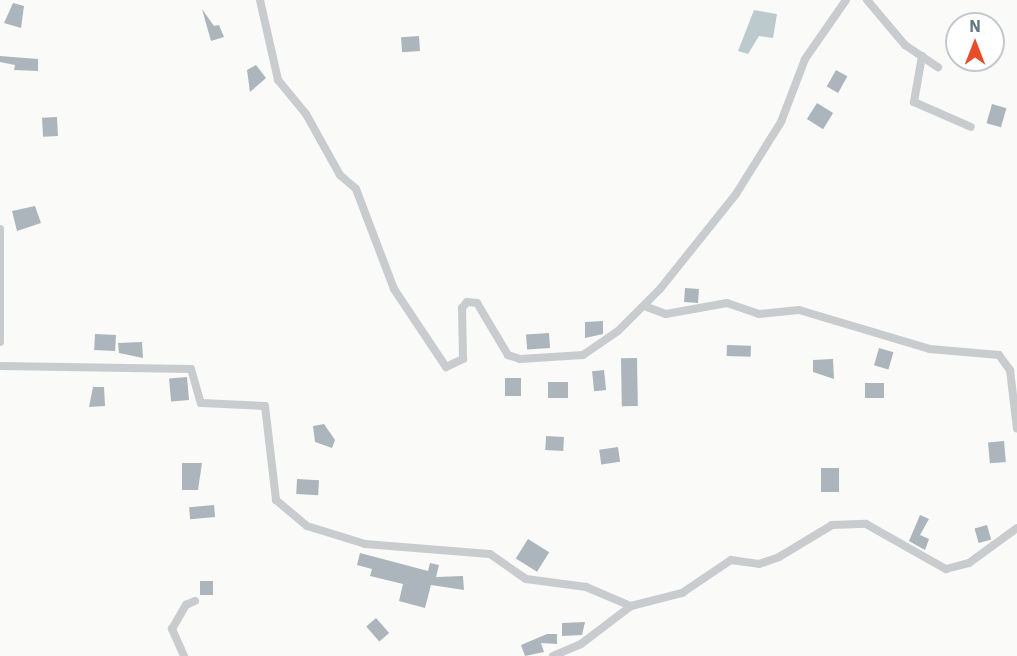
<!DOCTYPE html>
<style>
body{margin:0}
#map{position:relative;width:1017px;height:656px;overflow:hidden;background:#fafaf8;font-family:"IBM Plex Sans",sans-serif}
div>[style]{position:absolute}
[style*='--x']{left:calc(var(--x)*1px);top:calc(var(--y)*1px);width:calc(var(--w)*1px);rotate:calc(var(--a)*1deg)}
.water>*{inset:0;background:#bdcacd}
.building>*{inset:0;background:#acb5bb;transform-origin:0 0}
.street>*{height:8px;margin:-4px;padding:0 4px;transform-origin:4px;border-radius:4px;background:#c8cccf}
span{translate:-50% -50%;white-space:nowrap;text-align:center;line-height:1.15;-webkit-text-stroke:6px #fff;paint-order:stroke}
.north{position:absolute;left:945px;top:12px;width:60px;height:60px;box-sizing:border-box;background:#fff;border:2px solid #c1c9cd;border-radius:50%;rotate:0deg;font-size:16px;font-weight:700;line-height:24px;text-align:center;color:#647783}
.north::after{content:'';display:block;margin:auto;width:21px;height:27px;background:#e94c29;clip-path:polygon(50% 0,100% 100%,50% 72%,0 100%)}
</style>
<div id="map">
<div class="water">
<i style="clip-path:polygon(754px 10px,777px 14px,773px 38px,759px 36px,748px 54px,738px 51px)"></i>
</div>
<div class="building">
<i style="clip-path:polygon(13px 3px,24px 6px,21px 28px,4px 23px)"></i>
<i style="clip-path:polygon(202px 9px,214px 26px,219px 25px,224px 37px,211px 41px)"></i>
<i style="left:419px;top:36px;width:15px;height:18px;rotate:86deg"></i>
<i style="clip-path:polygon(0 56px,38px 59px,38px 71px,14px 70px,15px 65px,0 62px)"></i>
<i style="clip-path:polygon(256px 65px,266px 78px,250px 92px,247px 70px)"></i>
<i style="left:836px;top:70px;width:13px;height:19px;rotate:29deg"></i>
<i style="left:817px;top:103px;width:19px;height:19px;rotate:32deg"></i>
<i style="left:992px;top:104px;width:15px;height:20px;rotate:16deg"></i>
<i style="left:57px;top:117px;width:19px;height:15px;rotate:87deg"></i>
<i style="clip-path:polygon(35px 206px,41px 223px,17px 231px,12px 211px)"></i>
<i style="left:685px;top:288px;width:14px;height:14px;rotate:4deg"></i>
<i style="clip-path:polygon(603px 321px,603px 334px,585px 338px,585px 322px)"></i>
<i style="left:549px;top:333px;width:15px;height:23px;rotate:86deg"></i>
<i style="left:95px;top:334px;width:21px;height:16px;rotate:3deg"></i>
<i style="clip-path:polygon(142px 342px,143px 358px,119px 353px,118px 343px)"></i>
<i style="left:727px;top:345px;width:24px;height:11px;rotate:2deg"></i>
<i style="left:879px;top:348px;width:15px;height:18px;rotate:16deg"></i>
<i style="left:637px;top:358px;width:48px;height:16px;rotate:89deg"></i>
<i style="clip-path:polygon(833px 359px,834px 379px,813px 372px,813px 360px)"></i>
<i style="left:604px;top:370px;width:20px;height:12px;rotate:84deg"></i>
<i style="left:187px;top:377px;width:23px;height:18px;rotate:85deg"></i>
<i style="left:505px;top:378px;width:16px;height:18px"></i>
<i style="left:548px;top:382px;width:20px;height:16px"></i>
<i style="left:865px;top:383px;width:19px;height:15px"></i>
<i style="clip-path:polygon(93px 387px,104px 387px,105px 406px,89px 407px)"></i>
<i style="clip-path:polygon(324px 424px,335px 440px,332px 448px,315px 442px,313px 426px)"></i>
<i style="left:546px;top:436px;width:18px;height:14px;rotate:3deg"></i>
<i style="left:1004px;top:441px;width:21px;height:16px;rotate:85deg"></i>
<i style="left:618px;top:447px;width:15px;height:19px;rotate:82deg"></i>
<i style="clip-path:polygon(182px 463px,202px 463px,198px 490px,182px 490px)"></i>
<i style="left:821px;top:468px;width:18px;height:24px"></i>
<i style="left:297px;top:479px;width:22px;height:15px;rotate:3deg"></i>
<i style="left:214px;top:505px;width:12px;height:25px;rotate:85deg"></i>
<i style="clip-path:polygon(920px 515px,929px 519px,920px 535px,929px 539px,925px 550px,909px 541px)"></i>
<i style="left:987px;top:525px;width:15px;height:13px;rotate:74deg"></i>
<i style="left:528px;top:539px;width:25px;height:23px;rotate:32deg"></i>
<i style="clip-path:polygon(360px 553px,428px 571px,430px 563px,439px 565px,436px 577px,463px 576px,464px 590px,431px 585px,425px 608px,399px 601px,403px 584px,370px 576px,372px 569px,357px 565px)"></i>
<i style="left:200px;top:581px;width:13px;height:14px"></i>
<i style="left:376px;top:618px;width:20px;height:13px;rotate:49deg"></i>
<i style="clip-path:polygon(585px 622px,582px 635px,562px 636px,562px 623px)"></i>
<i style="clip-path:polygon(547px 634px,557px 634px,557px 644px,541px 643px,544px 652px,525px 656px,521px 645px)"></i>
</div>
<div class="street">
<i style="--x:260;--y:0;--w:82;--a:77.3"></i>
<i style="--x:278;--y:80;--w:44;--a:50.5"></i>
<i style="--x:306;--y:114;--w:70;--a:60.9"></i>
<i style="--x:340;--y:175;--w:21;--a:41"></i>
<i style="--x:356;--y:189;--w:107;--a:69.2"></i>
<i style="--x:394;--y:289;--w:94;--a:56.3"></i>
<i style="--x:446;--y:367;--w:19;--a:-25"></i>
<i style="--x:463;--y:359;--w:51;--a:-91.1"></i>
<i style="--x:462;--y:308;--w:8;--a:-50"></i>
<i style="--x:467;--y:302;--w:10;--a:6"></i>
<i style="--x:477;--y:303;--w:61;--a:59.2"></i>
<i style="--x:508;--y:355;--w:13;--a:18"></i>
<i style="--x:520;--y:359;--w:63;--a:-3.6"></i>
<i style="--x:583;--y:355;--w:42;--a:-34.4"></i>
<i style="--x:618;--y:331;--w:59;--a:-45"></i>
<i style="--x:660;--y:289;--w:122;--a:-51.3"></i>
<i style="--x:736;--y:194;--w:85;--a:-58"></i>
<i style="--x:781;--y:122;--w:67;--a:-69.1"></i>
<i style="--x:805;--y:59;--w:72;--a:-55.2"></i>
<i style="--x:867;--y:0;--w:59;--a:49.8"></i>
<i style="--x:905;--y:45;--w:40;--a:34"></i>
<i style="--x:922;--y:56;--w:47;--a:99.9"></i>
<i style="--x:914;--y:102;--w:62;--a:23.7"></i>
<i style="--x:0;--y:229;--w:113;--a:90"></i>
<i style="--x:644;--y:306;--w:23;--a:20"></i>
<i style="--x:666;--y:314;--w:62;--a:-10.2"></i>
<i style="--x:727;--y:303;--w:34;--a:19"></i>
<i style="--x:759;--y:314;--w:40;--a:-5.7"></i>
<i style="--x:799;--y:310;--w:137;--a:16.6"></i>
<i style="--x:930;--y:349;--w:69;--a:5"></i>
<i style="--x:999;--y:355;--w:19;--a:54"></i>
<i style="--x:1010;--y:370;--w:59;--a:83.2"></i>
<i style="--x:0;--y:366;--w:191;--a:0.9"></i>
<i style="--x:191;--y:369;--w:35;--a:74"></i>
<i style="--x:201;--y:403;--w:64;--a:2.7"></i>
<i style="--x:265;--y:406;--w:95;--a:83.3"></i>
<i style="--x:276;--y:500;--w:40;--a:40"></i>
<i style="--x:307;--y:526;--w:61;--a:17.2"></i>
<i style="--x:365;--y:544;--w:125;--a:4.6"></i>
<i style="--x:490;--y:554;--w:44;--a:34.8"></i>
<i style="--x:526;--y:579;--w:61;--a:7.6"></i>
<i style="--x:586;--y:587;--w:49;--a:22.9"></i>
<i style="--x:631;--y:606;--w:53;--a:-14.3"></i>
<i style="--x:682;--y:593;--w:59;--a:-34"></i>
<i style="--x:731;--y:560;--w:28;--a:8"></i>
<i style="--x:759;--y:564;--w:21;--a:-19"></i>
<i style="--x:779;--y:557;--w:62;--a:-31.1"></i>
<i style="--x:832;--y:525;--w:34;--a:-2"></i>
<i style="--x:866;--y:524;--w:92;--a:29.4"></i>
<i style="--x:946;--y:569;--w:24;--a:-15"></i>
<i style="--x:969;--y:563;--w:59;--a:-36.1"></i>
<i style="--x:184;--y:656;--w:30;--a:-114"></i>
<i style="--x:172;--y:629;--w:28;--a:-60"></i>
<i style="--x:186;--y:605;--w:10;--a:-24"></i>
<i style="--x:553;--y:656;--w:30;--a:-23"></i>
<i style="--x:581;--y:644;--w:63;--a:-37.2"></i>
</div>
<div class="north">N</div>
</div>
